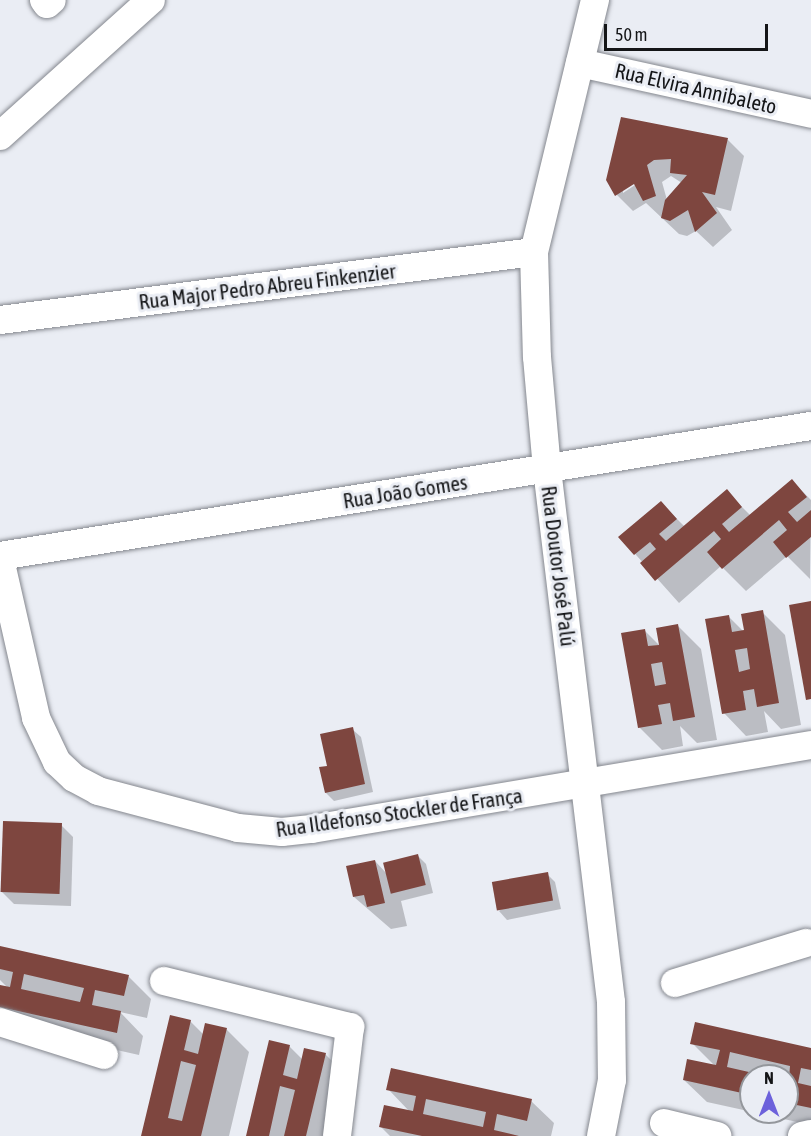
<!DOCTYPE html>
<meta charset="utf-8">
<style>
body{margin:0}
#map{position:relative;width:811px;height:1136px;overflow:hidden;background:#eaedf4;font-family:"Asap Condensed",sans-serif}
div>[style]{position:absolute}
[style*='--x']{left:calc(var(--x)*1px);top:calc(var(--y)*1px);width:calc(var(--w)*1px);rotate:calc(var(--a)*1deg)}
.shadow>*{inset:0;background:#0003}
.building>*{inset:0;background:#7e463f;transform-origin:0 0}
.roads{filter:drop-shadow(0 0 2px #84878e) drop-shadow(0 0 2px #84878e)}
.minor>*{height:28px;margin:-14px;padding:0 14px;transform-origin:14px;border-radius:14px;background:#fff}
span{translate:-50% -50%;white-space:nowrap;text-align:center;line-height:1.15;-webkit-text-stroke:6px #eaedf4;paint-order:stroke}
.street-label{font-size:21px;color:#141517}
.north{position:absolute;left:739px;top:1064px;width:60px;height:60px;box-sizing:border-box;background:#eaedf4;border:2px solid #94979c;border-radius:50%;rotate:0deg;font-size:16px;font-weight:700;line-height:24px;text-align:center;color:#141517}
.north::after{content:'';display:block;margin:auto;width:21px;height:27px;background:#6c61db;clip-path:polygon(50% 0,100% 100%,50% 72%,0 100%)}
.scale{position:absolute;left:604px;top:24px;width:164px;height:27px;box-sizing:border-box;border:3px solid #141517;border-top:0;padding-left:8px;font-size:18px;line-height:21px;white-space:nowrap;color:#141517;-webkit-text-stroke:4px #eaedf4;paint-order:stroke}
</style>
<div id="map">
<div class="shadow">
<i style="clip-path:polygon(evenodd,622px 118px,728px 140px,744px 156px,731px 211px,716px 207px,732px 230px,713px 247px,696px 231px,687px 236px,679px 234px,646px 203px,633px 211px,617px 195px,608px 180px,622px 118px,671px 176px,682px 183px,667px 200px,662px 182px,671px 176px,622px 118px,639px 178px,641px 181px,623px 193px,623px 189px,639px 178px)"></i>
<i style="clip-path:polygon(792px 481px,811px 500px,810px 579px,787px 556px,746px 591px,721px 566px,679px 603px,620px 537px,661px 503px,685px 527px,726px 491px,751px 516px)"></i>
<i style="clip-path:polygon(762px 612px,785px 635px,801px 725px,781px 729px,764px 711px,768px 732px,746px 736px,724px 713px,728px 616px,746px 634px)"></i>
<i style="clip-path:polygon(678px 626px,701px 649px,717px 740px,697px 743px,680px 726px,683px 746px,662px 750px,639px 727px,644px 630px,661px 647px)"></i>
<i style="clip-path:polygon(352px 729px,361px 737px,373px 792px,334px 801px,326px 793px,328px 767px)"></i>
<i style="clip-path:polygon(61px 825px,73px 837px,71px 906px,14px 904px,1px 891px)"></i>
<i style="clip-path:polygon(418px 856px,426px 864px,433px 893px,401px 901px,407px 926px,391px 929px,354px 897px,375px 861px,387px 874px)"></i>
<i style="clip-path:polygon(547px 874px,555px 882px,561px 909px,507px 920px,499px 911px)"></i>
<i style="clip-path:polygon(0 948px,128px 976px,151px 999px,147px 1018px,120px 1012px,143px 1036px,139px 1055px,1px 1024px,0 986px,8px 988px,0 980px)"></i>
<i style="clip-path:polygon(190px 1021px,204px 1035px,226px 1029px,249px 1052px,229px 1136px,143px 1136px)"></i>
<i style="clip-path:polygon(evenodd,692px 1043px,811px 1049px,811px 1125px,707px 1102px,684px 1080px,715px 1066px,692px 1043px,751px 1076px,787px 1076px,787px 1112px,751px 1112px,751px 1076px)"></i>
<i style="clip-path:polygon(289px 1046px,303px 1060px,325px 1054px,348px 1077px,334px 1136px,248px 1136px)"></i>
<i style="clip-path:polygon(388px 1089px,531px 1101px,554px 1123px,551px 1136px,390px 1136px,380px 1126px,411px 1113px)"></i>
</div>
<div class="building">
<i style="clip-path:polygon(621px 117px,728px 138px,715px 195px,702px 192px,717px 213px,695px 232px,688px 210px,670px 221px,661px 218px,665px 200px,687px 175px,670px 173px,671px 159px,654px 160px,647px 165px,656px 196px,643px 201px,634px 184px,615px 196px,606px 180px)"></i>
<i style="clip-path:polygon(792px 479px,807px 497px,788px 512px,797px 522px,811px 510px,811px 537px,786px 558px,773px 542px,787px 530px,779px 520px,722px 569px,707px 552px,721px 539px,714px 531px,655px 581px,640px 563px,656px 549px,650px 542px,634px 555px,618px 537px,661px 501px,677px 519px,659px 534px,666px 541px,727px 489px,742px 507px,722px 524px,729px 532px)"></i>
<i style="clip-path:polygon(811px 601px,811px 699px,806px 700px,789px 605px)"></i>
<i style="clip-path:polygon(evenodd,763px 610px,779px 703px,757px 707px,754px 689px,743px 691px,746px 710px,722px 714px,705px 619px,729px 615px,732px 632px,744px 630px,741px 614px,763px 610px,747px 648px,750px 669px,739px 672px,735px 650px,747px 648px)"></i>
<i style="clip-path:polygon(evenodd,678px 624px,695px 717px,673px 721px,670px 703px,658px 705px,662px 724px,638px 728px,621px 633px,645px 629px,648px 646px,659px 645px,656px 628px,678px 624px,662px 662px,666px 684px,655px 686px,651px 664px,662px 662px)"></i>
<i style="clip-path:polygon(353px 727px,365px 784px,325px 793px,319px 767px,327px 766px,320px 734px)"></i>
<i style="left:62px;top:823px;width:71px;height:59px;rotate:92deg"></i>
<i style="left:418px;top:854px;width:32px;height:36px;rotate:76deg"></i>
<i style="clip-path:polygon(375px 860px,385px 903px,367px 907px,364px 895px,353px 897px,346px 866px)"></i>
<i style="left:548px;top:872px;width:29px;height:57px;rotate:80deg"></i>
<i style="clip-path:polygon(evenodd,0 946px,129px 975px,124px 996px,95px 990px,92px 1005px,121px 1011px,117px 1033px,0 1007px,0 985px,10px 987px,13px 972px,0 969px,0 946px,24px 974px,84px 988px,80px 1002px,21px 989px,24px 974px)"></i>
<i style="clip-path:polygon(evenodd,170px 1015px,191px 1020px,184px 1050px,198px 1054px,205px 1023px,227px 1028px,201px 1136px,141px 1136px,170px 1015px,181px 1061px,196px 1065px,182px 1121px,168px 1118px,181px 1061px)"></i>
<i style="clip-path:polygon(695px 1022px,811px 1048px,811px 1070px,801px 1068px,798px 1083px,811px 1086px,811px 1108px,787px 1103px,790px 1066px,730px 1052px,727px 1067px,762px 1075px,751px 1076px,751px 1095px,683px 1080px,687px 1059px,716px 1065px,720px 1050px,690px 1044px)"></i>
<i style="clip-path:polygon(269px 1040px,290px 1045px,283px 1075px,297px 1079px,304px 1048px,326px 1053px,306px 1136px,284px 1136px,295px 1090px,280px 1086px,269px 1136px,246px 1136px)"></i>
<i style="clip-path:polygon(evenodd,391px 1068px,532px 1099px,527px 1121px,497px 1114px,494px 1130px,519px 1136px,422px 1136px,379px 1127px,384px 1105px,413px 1111px,416px 1096px,386px 1090px,391px 1068px,426px 1099px,486px 1112px,483px 1127px,423px 1114px,426px 1099px)"></i>
</div>
<div class="roads">
<div class="minor">
<i style="--x:44;--y:0;--w:5;--a:53"></i>
<i style="--x:47;--y:4;--w:6;--a:-39"></i>
<i style="--x:595;--y:0;--w:259;--a:103.6"></i>
<i style="--x:534;--y:252;--w:105;--a:88.4"></i>
<i style="--x:537;--y:357;--w:112;--a:84.9"></i>
<i style="--x:547;--y:469;--w:537;--a:83.15"></i>
<i style="--x:611;--y:1002;--w:78;--a:89.3"></i>
<i style="--x:612;--y:1080;--w:57;--a:101.1"></i>
<i style="--x:580;--y:63;--w:237;--a:12.4"></i>
<i style="--x:0;--y:136;--w:203;--a:-42"></i>
<i style="--x:0;--y:320;--w:538;--a:-7.26"></i>
<i style="--x:0;--y:556;--w:821;--a:-9.11"></i>
<i style="--x:0;--y:559;--w:163;--a:77.2"></i>
<i style="--x:36;--y:718;--w:49;--a:64.5"></i>
<i style="--x:57;--y:762;--w:23;--a:43"></i>
<i style="--x:74;--y:778;--w:27;--a:28"></i>
<i style="--x:98;--y:791;--w:145;--a:14.8"></i>
<i style="--x:238;--y:828;--w:44;--a:5.2"></i>
<i style="--x:282;--y:832;--w:30;--a:-6"></i>
<i style="--x:312;--y:829;--w:506;--a:-9.56"></i>
<i style="--x:164;--y:981;--w:192;--a:13.9"></i>
<i style="--x:350;--y:1027;--w:110;--a:96.8"></i>
<i style="--x:675;--y:983;--w:137;--a:-17"></i>
<i style="--x:0;--y:1022;--w:109;--a:17.6"></i>
<i style="--x:664;--y:1123;--w:55;--a:13.8"></i>
<i style="--x:802;--y:1136;--w:9;--a:-13"></i>
</div>
</div>
<div class="street-label">
<span style="left:696px;top:88px;rotate:13deg">Rua Elvira Annibaleto</span>
<span style="left:267px;top:286px;rotate:-7deg">Rua Major Pedro Abreu Finkenzier</span>
<span style="left:405px;top:491px;rotate:-9deg">Rua João Gomes</span>
<span style="left:559px;top:566px;rotate:83deg">Rua Doutor José Palú</span>
<span style="left:399px;top:812px;rotate:-8deg">Rua Ildefonso Stockler de França</span>
</div>
<div class="north">N</div>
<div class="scale">50 m</div>
</div>
